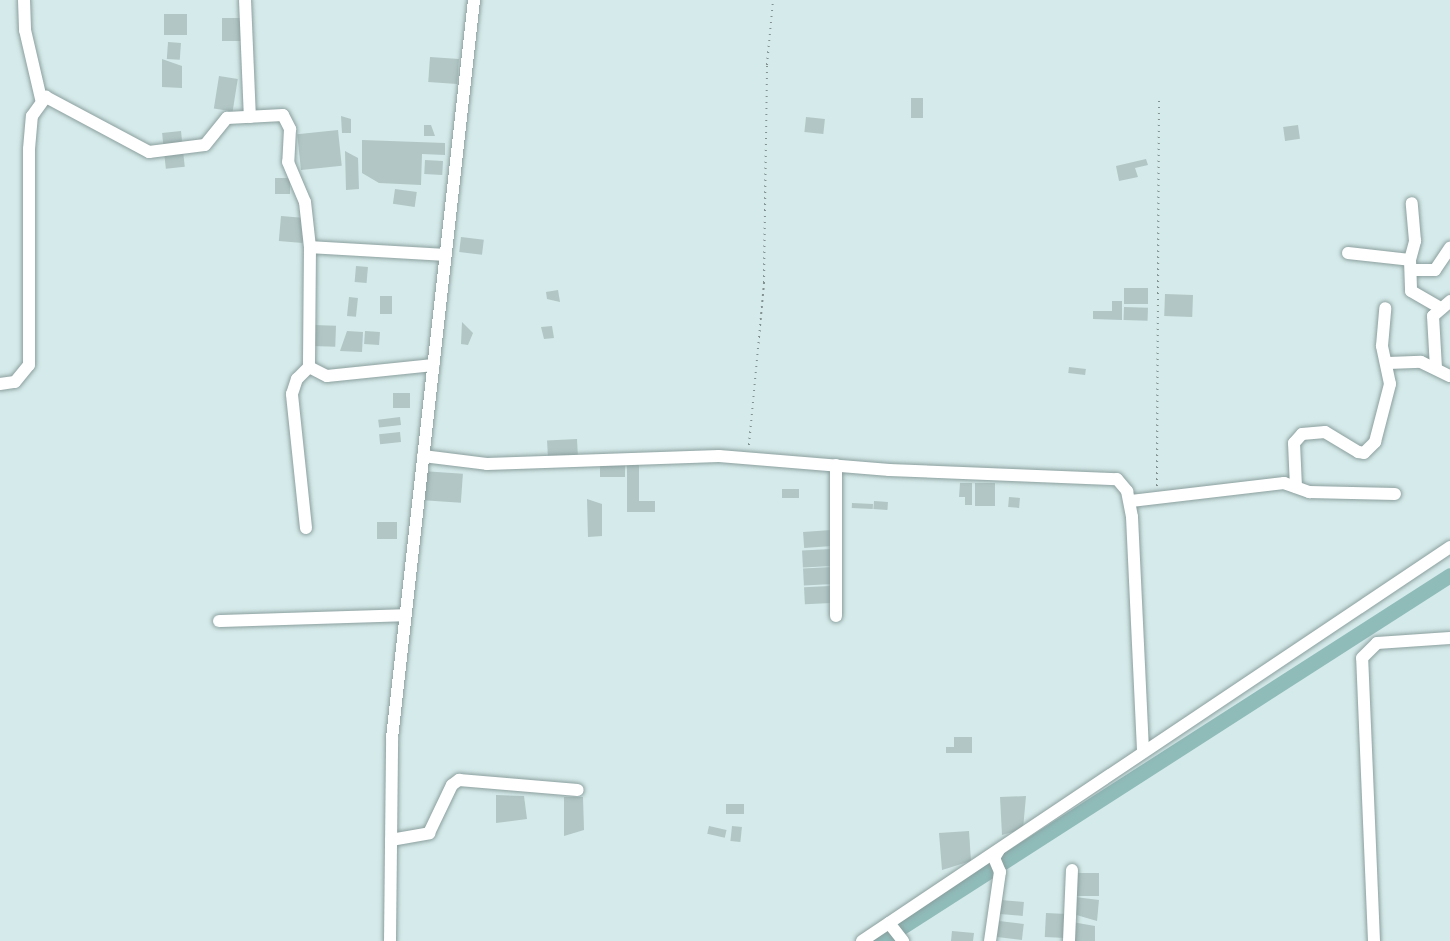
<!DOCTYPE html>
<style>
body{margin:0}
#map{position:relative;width:1450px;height:941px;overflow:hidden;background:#d5eaea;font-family:Commissioner,sans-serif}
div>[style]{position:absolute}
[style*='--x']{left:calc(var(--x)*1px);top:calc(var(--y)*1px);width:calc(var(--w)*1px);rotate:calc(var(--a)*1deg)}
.canal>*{height:15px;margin:-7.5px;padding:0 7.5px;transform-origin:7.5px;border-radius:7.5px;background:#8fbbb9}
.building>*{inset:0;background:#b1c6c5;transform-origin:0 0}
.path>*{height:2px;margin-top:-1px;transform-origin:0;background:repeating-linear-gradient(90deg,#839191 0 1.5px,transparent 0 6px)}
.roads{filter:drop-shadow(0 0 2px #8b9f9e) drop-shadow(0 0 2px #8b9f9e)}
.minor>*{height:12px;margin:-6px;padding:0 6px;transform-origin:6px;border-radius:6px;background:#fff}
span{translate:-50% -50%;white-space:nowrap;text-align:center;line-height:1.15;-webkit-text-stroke:4.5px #d5eaea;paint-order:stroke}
</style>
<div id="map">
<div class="canal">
<i style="--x:880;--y:941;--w:677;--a:-32.7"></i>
</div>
<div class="building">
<i style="left:187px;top:14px;width:21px;height:23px;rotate:90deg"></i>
<i style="left:222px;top:18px;width:20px;height:23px"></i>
<i style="left:168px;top:42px;width:13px;height:17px;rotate:4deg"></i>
<i style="left:430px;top:57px;width:29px;height:25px;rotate:4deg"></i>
<i style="clip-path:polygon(162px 59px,182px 66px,182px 88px,162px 87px)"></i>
<i style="left:219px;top:76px;width:19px;height:33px;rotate:9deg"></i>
<i style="left:911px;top:98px;width:12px;height:20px"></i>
<i style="clip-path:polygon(341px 116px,351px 119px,351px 133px,342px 133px)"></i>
<i style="left:806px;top:117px;width:19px;height:15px;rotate:6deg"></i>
<i style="clip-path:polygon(424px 125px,431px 125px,435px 136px,424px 136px)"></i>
<i style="left:1298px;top:125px;width:14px;height:15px;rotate:82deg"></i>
<i style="left:338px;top:130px;width:36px;height:41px;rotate:84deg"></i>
<i style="left:181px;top:131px;width:36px;height:19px;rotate:84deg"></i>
<i style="clip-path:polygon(362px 140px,445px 143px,445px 155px,422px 154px,421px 185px,379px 183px,362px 173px)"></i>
<i style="clip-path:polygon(345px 151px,358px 158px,359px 189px,346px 190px)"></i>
<i style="clip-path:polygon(1146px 159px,1148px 165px,1135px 168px,1138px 177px,1119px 181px,1116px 166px)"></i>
<i style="left:425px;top:160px;width:18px;height:14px;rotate:3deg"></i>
<i style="left:275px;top:178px;width:15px;height:16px"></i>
<i style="left:395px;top:189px;width:22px;height:15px;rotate:8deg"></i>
<i style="left:281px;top:216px;width:24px;height:25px;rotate:5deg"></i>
<i style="left:461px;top:237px;width:23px;height:15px;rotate:7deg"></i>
<i style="left:356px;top:266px;width:12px;height:16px;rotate:5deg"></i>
<i style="left:1124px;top:288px;width:24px;height:16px"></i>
<i style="clip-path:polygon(558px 290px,560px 302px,547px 299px,546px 292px)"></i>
<i style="left:1165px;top:294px;width:28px;height:22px;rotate:2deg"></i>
<i style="left:380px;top:296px;width:12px;height:18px"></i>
<i style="left:349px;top:297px;width:9px;height:19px;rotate:6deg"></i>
<i style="clip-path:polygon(1112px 301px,1122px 301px,1122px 320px,1093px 319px,1093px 311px,1112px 311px)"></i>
<i style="left:1124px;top:307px;width:24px;height:13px;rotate:2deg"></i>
<i style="clip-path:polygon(462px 322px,473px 333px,468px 345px,461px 344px)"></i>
<i style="left:313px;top:325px;width:23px;height:21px;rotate:2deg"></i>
<i style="clip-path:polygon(552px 326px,554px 338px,544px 339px,541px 327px)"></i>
<i style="clip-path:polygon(347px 331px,363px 332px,362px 352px,340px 351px)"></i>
<i style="left:365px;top:331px;width:15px;height:13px;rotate:4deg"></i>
<i style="left:1069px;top:367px;width:17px;height:6px;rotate:7deg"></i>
<i style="left:393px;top:393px;width:17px;height:15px"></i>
<i style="left:400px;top:417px;width:8px;height:22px;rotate:83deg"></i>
<i style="left:400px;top:432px;width:10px;height:21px;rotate:84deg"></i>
<i style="left:577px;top:439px;width:18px;height:30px;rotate:87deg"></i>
<i style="left:625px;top:464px;width:13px;height:25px;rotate:90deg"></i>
<i style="clip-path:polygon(627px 465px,639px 465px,639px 501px,655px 501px,655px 512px,627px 512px)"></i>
<i style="left:422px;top:471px;width:41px;height:29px;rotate:4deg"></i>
<i style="clip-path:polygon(960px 483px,972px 483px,972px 505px,965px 505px,965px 497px,959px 497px)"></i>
<i style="left:975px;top:483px;width:20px;height:23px"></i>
<i style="left:782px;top:489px;width:17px;height:9px"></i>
<i style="left:1009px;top:497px;width:11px;height:10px;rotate:5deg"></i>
<i style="clip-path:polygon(587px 499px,602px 504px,602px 536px,588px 537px)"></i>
<i style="left:874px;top:501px;width:14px;height:8px;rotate:4deg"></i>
<i style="left:852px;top:503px;width:21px;height:5px;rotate:3deg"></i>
<i style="left:397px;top:522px;width:17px;height:20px;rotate:90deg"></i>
<i style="left:831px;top:530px;width:16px;height:28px;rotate:86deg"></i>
<i style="left:831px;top:549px;width:17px;height:29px;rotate:87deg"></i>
<i style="left:832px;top:567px;width:17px;height:29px;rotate:87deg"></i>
<i style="left:830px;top:586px;width:17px;height:26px;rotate:87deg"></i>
<i style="clip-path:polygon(954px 737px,972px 737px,972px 753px,946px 753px,946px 747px,954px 747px)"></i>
<i style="clip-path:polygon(496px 795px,524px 796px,527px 819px,496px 823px)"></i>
<i style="clip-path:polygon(1026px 796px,1023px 829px,1002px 835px,1000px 797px)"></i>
<i style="clip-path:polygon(564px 797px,583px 797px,584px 830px,564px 836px)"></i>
<i style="left:744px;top:804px;width:10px;height:18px;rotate:90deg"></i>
<i style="left:709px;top:826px;width:18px;height:8px;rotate:13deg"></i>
<i style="left:732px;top:826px;width:10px;height:15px;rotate:6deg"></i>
<i style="clip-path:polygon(969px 831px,971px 861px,942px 870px,939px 833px)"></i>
<i style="left:1075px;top:873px;width:24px;height:23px"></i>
<i style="clip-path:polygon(1075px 897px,1099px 900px,1097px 921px,1073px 914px)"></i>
<i style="left:1001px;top:900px;width:23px;height:14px;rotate:5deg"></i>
<i style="left:1046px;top:913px;width:21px;height:24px;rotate:3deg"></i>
<i style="left:999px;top:921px;width:25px;height:16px;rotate:7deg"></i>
<i style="clip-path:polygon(1072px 922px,1095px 926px,1095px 941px,1071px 941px)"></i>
<i style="clip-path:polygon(952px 931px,974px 933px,973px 941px,951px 941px)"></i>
</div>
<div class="path">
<i style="--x:749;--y:445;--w:163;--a:-84.7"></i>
<i style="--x:764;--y:283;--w:218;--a:-89.2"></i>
<i style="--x:767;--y:65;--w:65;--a:-84.7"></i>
<i style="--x:1157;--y:486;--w:386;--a:-89.7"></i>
</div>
<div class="roads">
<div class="minor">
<i style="--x:24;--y:0;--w:30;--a:88"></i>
<i style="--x:25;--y:30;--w:71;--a:76.9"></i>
<i style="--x:245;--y:0;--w:117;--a:87.6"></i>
<i style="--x:310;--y:247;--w:135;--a:3.4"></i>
<i style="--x:1348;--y:253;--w:62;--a:6.4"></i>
<i style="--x:1410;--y:260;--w:31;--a:88"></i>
<i style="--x:1411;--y:291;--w:32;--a:30"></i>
<i style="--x:1410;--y:260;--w:20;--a:-75"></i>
<i style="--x:1415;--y:241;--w:38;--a:-95"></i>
<i style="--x:1412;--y:270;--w:23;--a:0"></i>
<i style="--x:1435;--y:270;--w:27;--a:-56"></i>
<i style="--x:1388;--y:363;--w:33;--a:-2"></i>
<i style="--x:1421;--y:362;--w:32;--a:26"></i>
<i style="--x:1436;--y:368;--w:52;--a:-93.3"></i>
<i style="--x:1433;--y:316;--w:23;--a:-41"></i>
<i style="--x:0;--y:384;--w:15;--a:-8"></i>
<i style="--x:15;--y:382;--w:22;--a:-51"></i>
<i style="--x:29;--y:365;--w:216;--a:-90"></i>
<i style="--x:29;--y:149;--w:33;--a:-85"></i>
<i style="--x:32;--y:116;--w:24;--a:-54"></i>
<i style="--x:46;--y:97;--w:117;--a:28.1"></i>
<i style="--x:149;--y:152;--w:56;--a:-7.1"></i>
<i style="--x:205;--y:145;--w:35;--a:-51"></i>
<i style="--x:227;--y:118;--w:56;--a:-3.1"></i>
<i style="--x:283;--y:115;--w:16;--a:63"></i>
<i style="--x:290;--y:129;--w:33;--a:93"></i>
<i style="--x:288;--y:162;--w:43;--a:67"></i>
<i style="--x:305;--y:202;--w:45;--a:83.7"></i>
<i style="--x:310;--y:247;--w:120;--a:90.5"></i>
<i style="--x:309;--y:367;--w:20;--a:27"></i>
<i style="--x:327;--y:376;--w:107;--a:-5.9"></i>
<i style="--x:423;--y:456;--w:64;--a:7.1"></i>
<i style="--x:487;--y:464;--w:232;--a:-2"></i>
<i style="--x:719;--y:456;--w:171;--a:4.7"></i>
<i style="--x:889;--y:470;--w:228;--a:2.3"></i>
<i style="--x:1117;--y:479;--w:16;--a:50"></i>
<i style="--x:1127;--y:491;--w:26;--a:79"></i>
<i style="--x:1132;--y:517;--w:235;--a:87.3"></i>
<i style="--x:1296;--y:487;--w:44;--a:-92.6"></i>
<i style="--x:1294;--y:443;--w:12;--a:-48"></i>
<i style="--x:1302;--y:434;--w:23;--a:-5"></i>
<i style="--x:1325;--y:432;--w:39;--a:31"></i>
<i style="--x:1358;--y:452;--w:6;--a:9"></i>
<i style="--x:1364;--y:453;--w:16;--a:-45"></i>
<i style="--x:1375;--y:442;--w:60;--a:-75.5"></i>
<i style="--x:1390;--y:384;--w:39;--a:-102"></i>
<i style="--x:1382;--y:346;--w:38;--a:-85"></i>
<i style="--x:1131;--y:501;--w:154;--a:-6.7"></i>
<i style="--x:1284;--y:483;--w:27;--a:20"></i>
<i style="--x:1309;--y:492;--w:86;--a:1.3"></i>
<i style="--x:306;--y:528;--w:135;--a:-96"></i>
<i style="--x:292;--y:394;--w:16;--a:-72"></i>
<i style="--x:297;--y:379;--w:17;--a:-45"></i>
<i style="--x:836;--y:616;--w:151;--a:-90"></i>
<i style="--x:219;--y:621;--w:186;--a:-1.8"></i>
<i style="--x:391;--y:840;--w:39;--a:-10"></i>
<i style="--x:429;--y:833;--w:53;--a:-64.4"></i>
<i style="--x:452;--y:785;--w:9;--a:-36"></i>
<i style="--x:459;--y:780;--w:119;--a:4.8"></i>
<i style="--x:889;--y:923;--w:23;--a:52"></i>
<i style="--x:390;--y:941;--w:203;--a:-89.4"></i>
<i style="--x:392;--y:738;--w:743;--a:-83.66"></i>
<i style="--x:862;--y:941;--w:708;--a:-33.82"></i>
<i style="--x:990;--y:941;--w:70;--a:-81.8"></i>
<i style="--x:1000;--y:872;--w:15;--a:-113"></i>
<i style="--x:994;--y:858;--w:9;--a:-58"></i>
<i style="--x:1069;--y:941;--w:71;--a:-87.6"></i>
<i style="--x:1374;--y:941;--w:283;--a:-92.4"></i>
<i style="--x:1362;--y:658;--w:21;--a:-45"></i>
<i style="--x:1377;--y:643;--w:73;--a:-3.9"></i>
</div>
</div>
</div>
